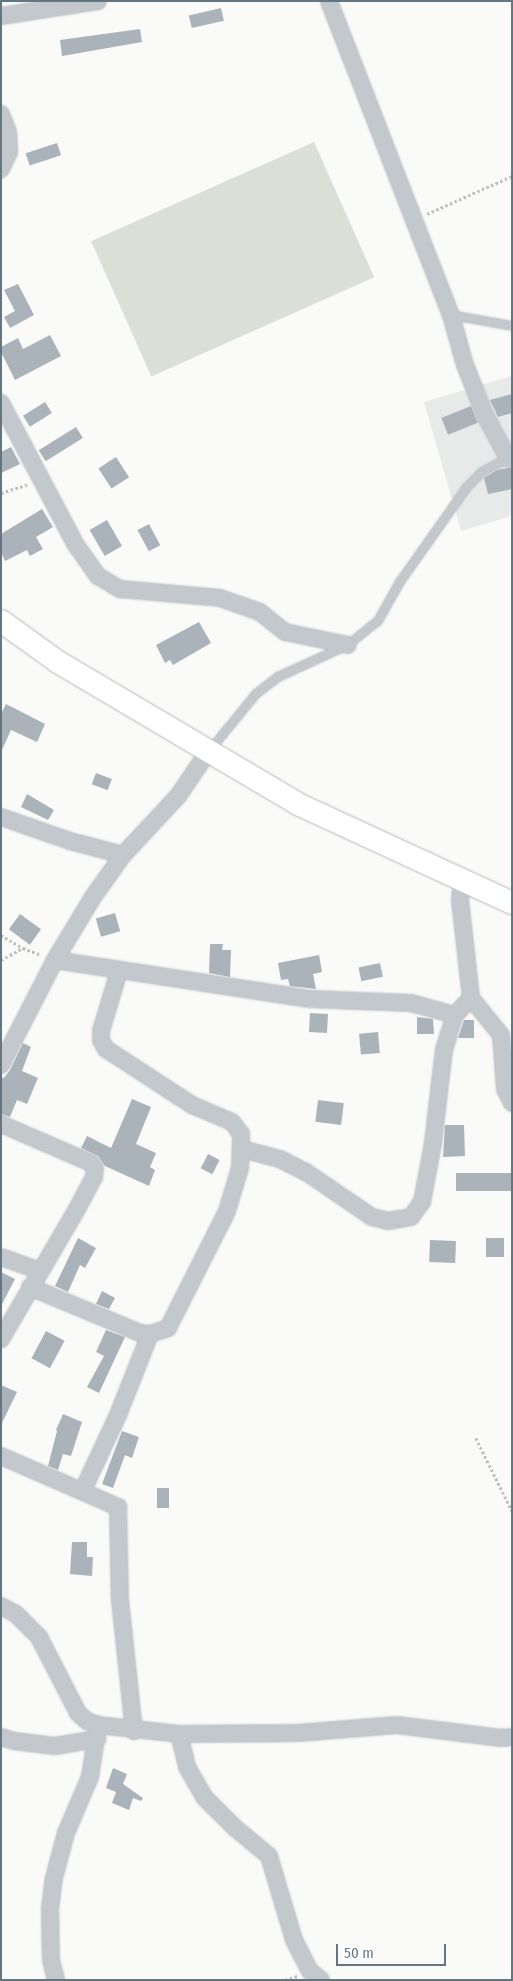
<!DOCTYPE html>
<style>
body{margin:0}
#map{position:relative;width:513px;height:1981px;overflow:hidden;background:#fafaf8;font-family:"Fira Sans Condensed",sans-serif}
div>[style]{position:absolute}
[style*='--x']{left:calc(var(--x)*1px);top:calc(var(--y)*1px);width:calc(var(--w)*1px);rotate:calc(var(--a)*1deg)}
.built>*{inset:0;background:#e8e9e9}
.green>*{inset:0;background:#dadfd7;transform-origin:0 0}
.building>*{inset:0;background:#aab3b9;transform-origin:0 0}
.path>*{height:2.5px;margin-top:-1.25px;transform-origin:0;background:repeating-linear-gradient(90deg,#bbbfc2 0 2.5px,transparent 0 5px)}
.roads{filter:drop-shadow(0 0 1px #b3babf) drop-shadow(0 0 1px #b3babf)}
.lane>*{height:8px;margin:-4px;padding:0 4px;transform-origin:4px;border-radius:4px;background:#c3c8cc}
.street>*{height:16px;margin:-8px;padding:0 8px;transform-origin:8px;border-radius:8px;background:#c3c8cc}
.secondary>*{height:22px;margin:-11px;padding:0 11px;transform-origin:11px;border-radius:11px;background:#fff}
span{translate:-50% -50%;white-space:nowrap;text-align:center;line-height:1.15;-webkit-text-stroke:5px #fff;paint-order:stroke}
.frame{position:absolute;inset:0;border:2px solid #657683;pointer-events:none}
.scale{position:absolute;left:336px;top:1944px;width:110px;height:22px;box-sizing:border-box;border:2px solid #657683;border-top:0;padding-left:6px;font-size:15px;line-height:18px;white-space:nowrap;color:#657683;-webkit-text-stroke:4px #fff;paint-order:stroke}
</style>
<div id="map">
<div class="built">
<i style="clip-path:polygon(512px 376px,512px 516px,461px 531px,424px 402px)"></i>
</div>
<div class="green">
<i style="left:314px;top:142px;width:148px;height:244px;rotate:66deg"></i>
</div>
<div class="building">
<i style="left:221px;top:8px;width:13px;height:33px;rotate:77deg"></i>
<i style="clip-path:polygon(140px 29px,142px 42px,62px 56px,60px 40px)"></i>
<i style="left:57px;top:143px;width:13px;height:33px;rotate:72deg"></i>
<i style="clip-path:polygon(18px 284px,34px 315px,10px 328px,4px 317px,15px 311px,4px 290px)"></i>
<i style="clip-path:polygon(50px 335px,61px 356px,15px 380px,1px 352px,1px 347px,18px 338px,23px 349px)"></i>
<i style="clip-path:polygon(512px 394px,512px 413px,498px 417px,490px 400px)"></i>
<i style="left:45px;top:402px;width:13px;height:26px;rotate:58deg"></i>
<i style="left:471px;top:406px;width:18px;height:32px;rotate:68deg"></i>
<i style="left:76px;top:427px;width:13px;height:44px;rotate:58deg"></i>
<i style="clip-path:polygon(11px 447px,20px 464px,1px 473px,1px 452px)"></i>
<i style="left:116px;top:457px;width:24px;height:21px;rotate:57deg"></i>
<i style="clip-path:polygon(512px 467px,512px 489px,488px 494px,484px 478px,497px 470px)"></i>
<i style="clip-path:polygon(42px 509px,53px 527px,36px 537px,43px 549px,30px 556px,27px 550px,5px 561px,1px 552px,1px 534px)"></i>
<i style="left:107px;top:520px;width:30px;height:20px;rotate:60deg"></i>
<i style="left:149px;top:524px;width:24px;height:13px;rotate:62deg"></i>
<i style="clip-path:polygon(199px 622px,211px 643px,173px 665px,170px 660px,165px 663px,156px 645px)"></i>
<i style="clip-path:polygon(6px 704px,45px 724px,37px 742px,11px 730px,1px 752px,1px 714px)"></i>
<i style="left:96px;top:773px;width:17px;height:12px;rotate:21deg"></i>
<i style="clip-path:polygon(27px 794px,54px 810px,48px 820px,21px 807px)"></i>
<i style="left:115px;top:913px;width:19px;height:20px;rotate:74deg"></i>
<i style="left:20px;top:914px;width:26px;height:19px;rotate:36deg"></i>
<i style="clip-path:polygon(210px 944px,223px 944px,222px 950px,231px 950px,230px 977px,209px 973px)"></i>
<i style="clip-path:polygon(319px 955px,322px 972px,313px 974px,316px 989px,290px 986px,288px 979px,281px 980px,278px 963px)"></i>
<i style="left:380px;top:963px;width:14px;height:22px;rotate:78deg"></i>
<i style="left:310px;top:1013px;width:18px;height:19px;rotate:3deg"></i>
<i style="clip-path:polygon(417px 1017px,433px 1019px,434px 1034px,417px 1034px)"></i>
<i style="clip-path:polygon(464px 1020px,474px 1020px,474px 1038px,458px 1038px)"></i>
<i style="left:378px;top:1032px;width:21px;height:19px;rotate:85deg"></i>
<i style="clip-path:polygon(23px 1043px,31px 1047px,22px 1071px,38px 1078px,27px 1104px,17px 1100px,10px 1117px,1px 1114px,1px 1077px,4px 1078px,10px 1070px)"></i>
<i style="clip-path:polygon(132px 1099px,151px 1107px,136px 1144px,156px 1153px,150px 1167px,155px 1170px,149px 1186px,105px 1166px,98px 1156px,81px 1148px,87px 1136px,111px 1148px)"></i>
<i style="left:318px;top:1100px;width:26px;height:22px;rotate:7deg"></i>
<i style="clip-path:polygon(445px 1125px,464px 1125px,465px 1156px,443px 1157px)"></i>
<i style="left:208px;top:1154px;width:13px;height:16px;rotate:27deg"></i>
<i style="left:512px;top:1173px;width:18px;height:56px;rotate:90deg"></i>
<i style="clip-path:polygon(78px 1238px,96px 1248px,85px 1268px,80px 1265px,68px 1292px,55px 1286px)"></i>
<i style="left:486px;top:1238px;width:18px;height:19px"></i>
<i style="left:430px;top:1240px;width:26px;height:22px;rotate:2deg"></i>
<i style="clip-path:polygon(1px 1272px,15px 1279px,1px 1306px)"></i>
<i style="clip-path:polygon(102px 1291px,115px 1298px,109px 1309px,96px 1304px)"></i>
<i style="clip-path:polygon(106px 1330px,125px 1337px,99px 1393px,87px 1387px,104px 1356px,96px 1352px)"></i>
<i style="left:46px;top:1331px;width:21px;height:31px;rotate:28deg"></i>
<i style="clip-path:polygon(1px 1385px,17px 1392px,1px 1425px)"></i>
<i style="clip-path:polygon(63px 1414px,82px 1422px,71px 1456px,63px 1454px,58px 1470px,48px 1466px,57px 1431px,56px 1430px)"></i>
<i style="clip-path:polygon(122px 1431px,139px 1437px,132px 1458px,125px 1455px,113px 1488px,102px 1484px)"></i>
<i style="left:157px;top:1488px;width:12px;height:20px"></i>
<i style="clip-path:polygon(72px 1542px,87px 1542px,87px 1557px,93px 1557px,92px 1576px,70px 1574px)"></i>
<i style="clip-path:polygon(113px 1768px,127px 1774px,123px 1784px,143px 1798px,141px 1801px,133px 1798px,129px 1810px,112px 1803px,116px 1792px,106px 1788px)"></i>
</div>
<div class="path">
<i style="--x:427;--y:214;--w:93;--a:-24.1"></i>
<i style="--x:1;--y:493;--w:28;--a:-18"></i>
<i style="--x:1;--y:935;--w:26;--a:31"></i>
<i style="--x:23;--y:948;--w:19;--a:21"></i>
<i style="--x:1;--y:960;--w:25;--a:-29"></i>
<i style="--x:476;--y:1438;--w:81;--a:63.7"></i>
<i style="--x:285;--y:1980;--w:13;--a:-18"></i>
</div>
<div class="roads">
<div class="lane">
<i style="--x:451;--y:315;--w:62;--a:10.2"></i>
<i style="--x:211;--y:749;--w:71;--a:-50.7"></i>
<i style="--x:256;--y:694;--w:28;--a:-38"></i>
<i style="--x:278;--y:677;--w:77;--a:-24.6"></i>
<i style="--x:348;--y:645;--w:38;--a:-39"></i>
<i style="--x:378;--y:621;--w:45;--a:-60.6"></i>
<i style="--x:400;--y:582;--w:116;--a:-54.8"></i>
<i style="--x:467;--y:487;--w:21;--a:-45"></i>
<i style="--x:482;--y:472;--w:32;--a:-28"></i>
</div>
<div class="street">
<i style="--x:329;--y:1;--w:337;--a:68.8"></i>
<i style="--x:451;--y:315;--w:52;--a:74.4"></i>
<i style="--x:465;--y:365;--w:54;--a:68.2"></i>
<i style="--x:485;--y:415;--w:49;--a:61.9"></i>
<i style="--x:1;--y:16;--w:98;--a:-8.8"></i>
<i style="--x:1;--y:114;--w:19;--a:69"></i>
<i style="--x:8;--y:132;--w:20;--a:87"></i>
<i style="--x:9;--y:152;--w:19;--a:115"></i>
<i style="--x:1;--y:403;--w:161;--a:62.2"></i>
<i style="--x:76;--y:545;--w:38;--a:55"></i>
<i style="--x:98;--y:576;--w:26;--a:31"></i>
<i style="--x:120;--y:589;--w:100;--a:5.1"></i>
<i style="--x:220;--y:598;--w:42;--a:19.3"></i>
<i style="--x:260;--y:612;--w:32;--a:39"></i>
<i style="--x:285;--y:632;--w:64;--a:11.7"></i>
<i style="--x:1;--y:817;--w:73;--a:19.2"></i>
<i style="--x:70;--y:841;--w:55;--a:14.8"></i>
<i style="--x:55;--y:960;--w:258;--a:8.7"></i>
<i style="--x:310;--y:999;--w:101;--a:2.3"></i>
<i style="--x:411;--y:1003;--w:46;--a:15.3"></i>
<i style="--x:471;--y:998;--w:48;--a:51"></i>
<i style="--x:501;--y:1035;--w:54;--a:85.8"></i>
<i style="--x:505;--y:1089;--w:16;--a:63"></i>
<i style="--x:1;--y:1065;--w:118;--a:-62.8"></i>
<i style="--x:55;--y:960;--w:74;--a:-58.9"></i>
<i style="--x:93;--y:897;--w:52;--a:-54.5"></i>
<i style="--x:123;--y:855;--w:81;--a:-47"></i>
<i style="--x:178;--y:796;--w:53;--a:-55.7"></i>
<i style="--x:1;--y:1124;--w:98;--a:23.4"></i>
<i style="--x:91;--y:1163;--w:6;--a:51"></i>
<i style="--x:95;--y:1168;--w:9;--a:96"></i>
<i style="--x:94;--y:1177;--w:36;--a:118"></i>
<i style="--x:77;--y:1209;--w:151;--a:120.3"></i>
<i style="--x:242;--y:1149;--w:39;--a:15"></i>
<i style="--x:280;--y:1159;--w:29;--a:27"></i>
<i style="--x:306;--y:1172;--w:80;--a:34.3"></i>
<i style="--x:372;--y:1217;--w:16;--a:14"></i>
<i style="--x:388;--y:1221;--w:23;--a:-10"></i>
<i style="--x:411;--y:1217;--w:19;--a:-54"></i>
<i style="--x:422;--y:1202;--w:60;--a:-79.4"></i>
<i style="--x:433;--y:1143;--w:94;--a:-83.3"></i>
<i style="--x:444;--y:1050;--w:37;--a:-73"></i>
<i style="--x:455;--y:1015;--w:23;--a:-47"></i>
<i style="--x:471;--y:998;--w:99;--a:-96.4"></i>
<i style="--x:460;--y:900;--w:20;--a:-84"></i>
<i style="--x:1;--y:1257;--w:41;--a:19.7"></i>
<i style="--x:30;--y:1287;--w:119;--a:22.7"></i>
<i style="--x:140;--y:1333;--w:10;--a:6"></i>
<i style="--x:150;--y:1334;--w:19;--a:-18"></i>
<i style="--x:168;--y:1328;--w:131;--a:-63.2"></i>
<i style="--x:227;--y:1211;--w:45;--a:-73.2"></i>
<i style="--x:240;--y:1168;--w:34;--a:-88"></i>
<i style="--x:241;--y:1134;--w:15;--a:-127"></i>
<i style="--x:232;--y:1122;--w:43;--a:-157"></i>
<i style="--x:192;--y:1105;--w:103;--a:-146.9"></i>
<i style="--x:106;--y:1049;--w:10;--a:-119"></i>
<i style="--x:101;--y:1040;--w:9;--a:-90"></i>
<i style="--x:101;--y:1031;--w:63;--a:-73.3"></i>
<i style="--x:1;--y:1456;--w:128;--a:23.6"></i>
<i style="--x:118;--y:1507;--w:93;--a:88.8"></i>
<i style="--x:120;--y:1600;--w:132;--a:83.9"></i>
<i style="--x:83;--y:1490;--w:83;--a:-65"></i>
<i style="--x:118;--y:1415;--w:87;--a:-68.4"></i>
<i style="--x:1;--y:1606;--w:17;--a:28"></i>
<i style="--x:16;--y:1614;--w:33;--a:45"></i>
<i style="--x:39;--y:1637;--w:85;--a:62.8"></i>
<i style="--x:78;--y:1713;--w:12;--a:42"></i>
<i style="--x:87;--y:1721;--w:12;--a:20"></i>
<i style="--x:98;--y:1725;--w:81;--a:6.3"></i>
<i style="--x:179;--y:1734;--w:119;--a:-0.5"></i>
<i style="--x:298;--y:1733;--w:99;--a:-4.6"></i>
<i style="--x:397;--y:1725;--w:105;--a:7.1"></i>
<i style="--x:501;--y:1738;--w:11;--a:-5"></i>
<i style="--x:179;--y:1734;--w:34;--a:76"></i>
<i style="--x:187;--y:1767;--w:34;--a:60"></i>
<i style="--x:204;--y:1797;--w:42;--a:45"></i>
<i style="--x:234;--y:1827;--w:45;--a:39.6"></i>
<i style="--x:269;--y:1856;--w:88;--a:73.4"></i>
<i style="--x:294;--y:1940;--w:35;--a:63"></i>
<i style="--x:310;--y:1971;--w:14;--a:39"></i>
<i style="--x:1;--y:1737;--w:14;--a:17"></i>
<i style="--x:14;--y:1741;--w:41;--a:7"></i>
<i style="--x:55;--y:1746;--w:43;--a:-9.5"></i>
<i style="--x:56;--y:1980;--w:21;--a:-104"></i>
<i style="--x:51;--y:1960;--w:51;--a:-91.1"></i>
<i style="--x:50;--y:1909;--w:31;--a:-83"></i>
<i style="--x:54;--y:1878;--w:47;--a:-75.1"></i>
<i style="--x:66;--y:1833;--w:61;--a:-66.8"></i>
<i style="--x:90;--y:1777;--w:53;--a:-81.3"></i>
</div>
<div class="secondary">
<i style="--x:1;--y:621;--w:70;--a:35.7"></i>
<i style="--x:58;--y:662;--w:281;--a:30.6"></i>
<i style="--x:300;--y:805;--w:234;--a:24.8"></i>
</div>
</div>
<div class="frame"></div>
<div class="scale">50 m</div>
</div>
